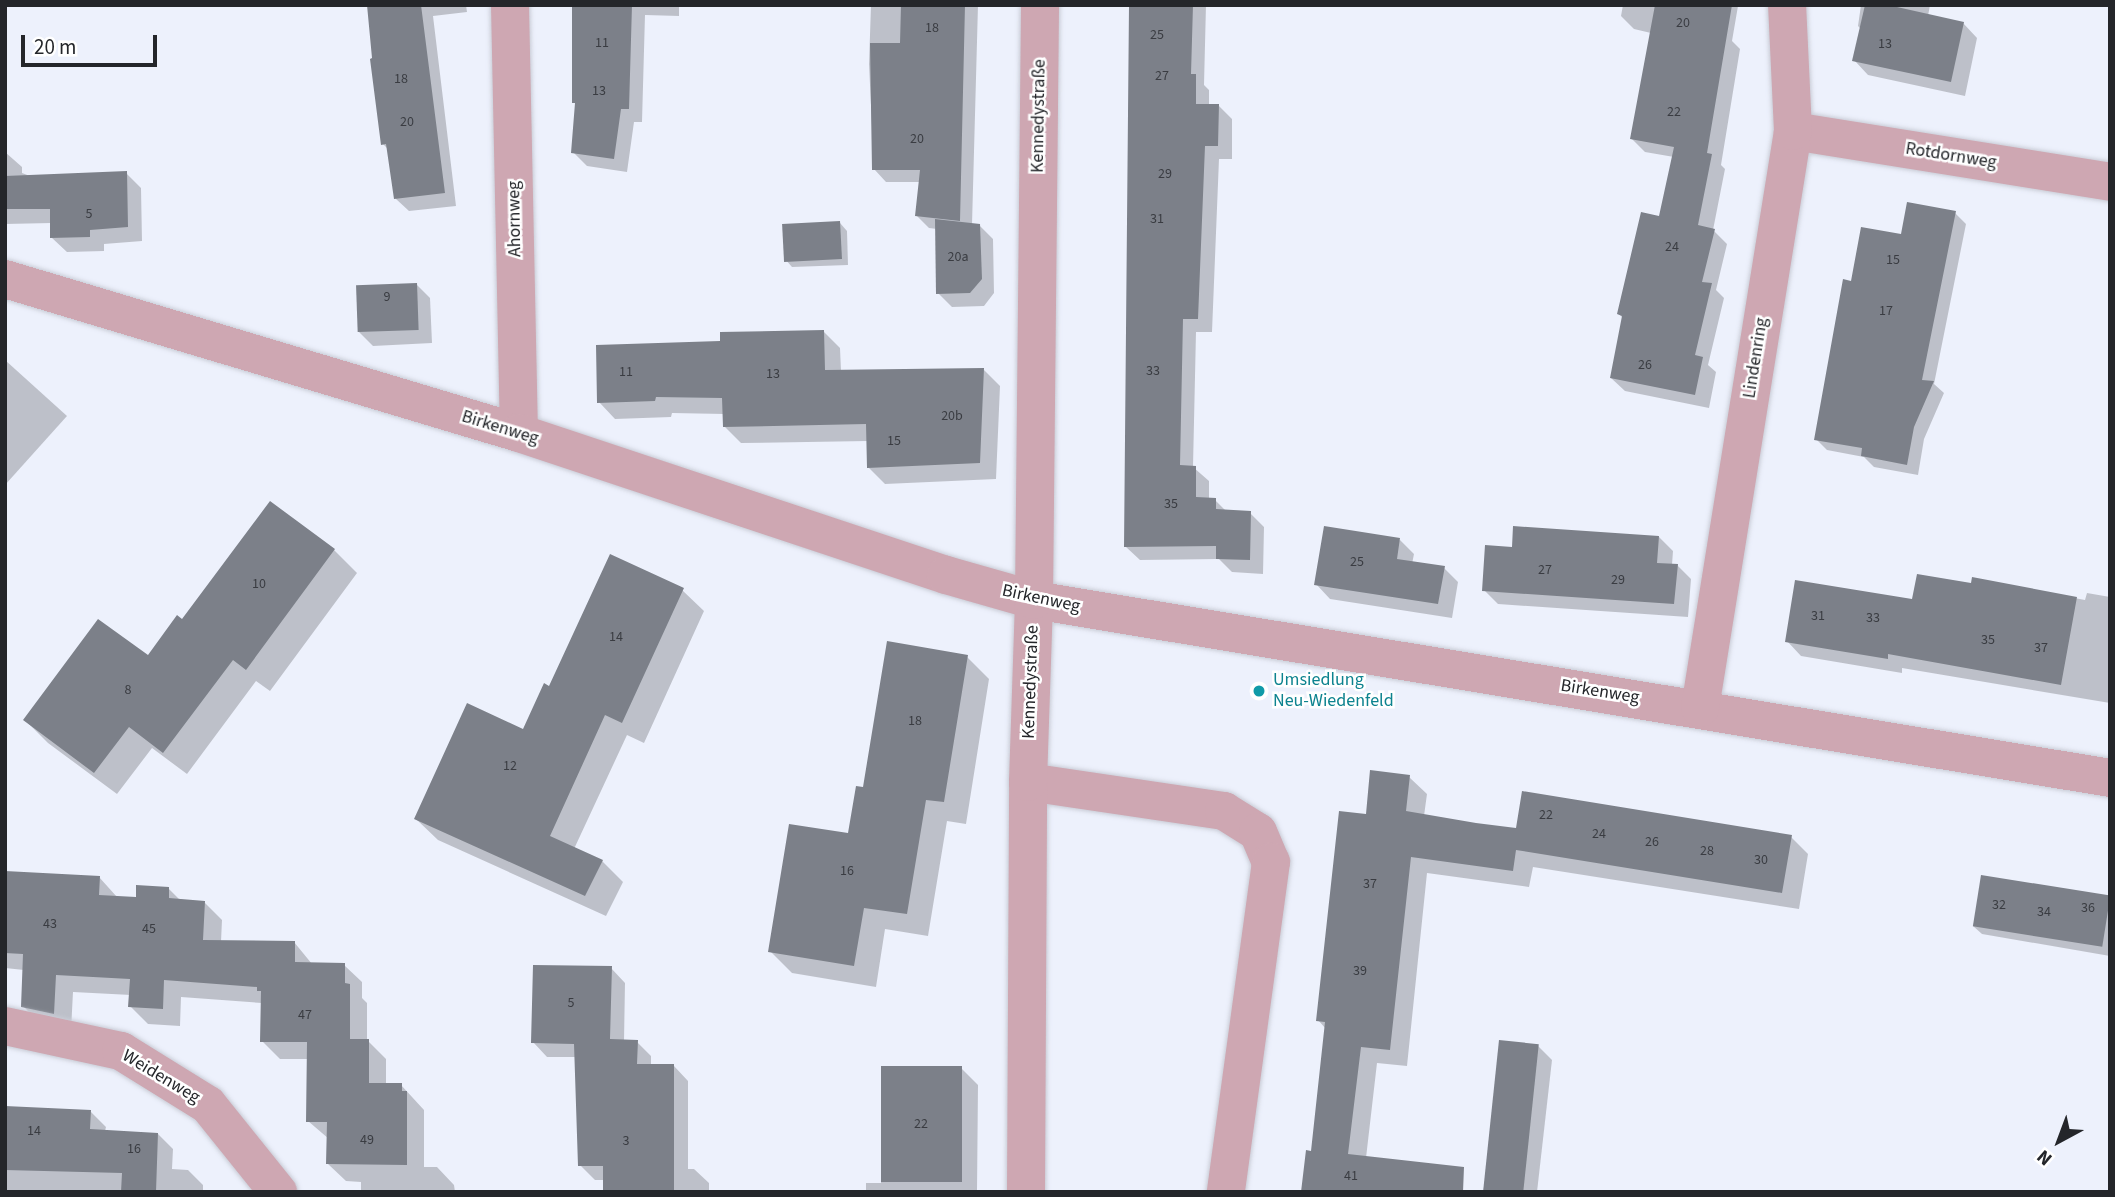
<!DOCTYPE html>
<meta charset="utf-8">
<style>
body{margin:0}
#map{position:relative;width:2115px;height:1197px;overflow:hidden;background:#edf1fc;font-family:"Source Sans 3",sans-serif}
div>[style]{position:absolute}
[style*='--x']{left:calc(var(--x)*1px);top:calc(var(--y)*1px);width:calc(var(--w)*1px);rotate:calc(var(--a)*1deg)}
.shadow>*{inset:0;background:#0003}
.building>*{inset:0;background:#7c8089;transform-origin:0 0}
.roads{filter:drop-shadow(0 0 2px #c9ccd6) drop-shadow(0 0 2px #c9ccd6)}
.street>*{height:38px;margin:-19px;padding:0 19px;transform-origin:19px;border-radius:19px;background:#cea7b2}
.dots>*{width:19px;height:19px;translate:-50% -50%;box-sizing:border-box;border:4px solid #fff;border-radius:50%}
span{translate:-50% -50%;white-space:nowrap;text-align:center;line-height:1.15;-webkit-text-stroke:5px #fff;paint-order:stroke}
.number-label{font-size:14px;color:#3a3c42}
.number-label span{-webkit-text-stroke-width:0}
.street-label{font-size:18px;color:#24262a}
.culture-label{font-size:18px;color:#0d838f}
.left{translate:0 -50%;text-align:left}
.frame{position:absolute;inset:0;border:7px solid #24262a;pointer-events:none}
.north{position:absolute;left:2024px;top:1106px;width:70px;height:70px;-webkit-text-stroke:5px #fff;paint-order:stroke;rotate:221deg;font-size:19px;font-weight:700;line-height:28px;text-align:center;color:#24262a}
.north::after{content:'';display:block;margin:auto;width:24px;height:32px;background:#24262a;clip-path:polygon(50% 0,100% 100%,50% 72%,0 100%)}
.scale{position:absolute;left:21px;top:35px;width:136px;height:32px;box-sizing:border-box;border:4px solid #24262a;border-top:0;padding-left:9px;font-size:21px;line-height:24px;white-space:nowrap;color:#24262a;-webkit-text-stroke:5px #fff;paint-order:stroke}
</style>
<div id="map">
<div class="shadow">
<i style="clip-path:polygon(368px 5px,466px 5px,467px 12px,433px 16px,456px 206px,409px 211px,396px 199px,389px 150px,383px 144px)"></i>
<i style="clip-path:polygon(584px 5px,679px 5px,679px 16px,645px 15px,642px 122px,634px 122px,627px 172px,587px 166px,573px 152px,577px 106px,574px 102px)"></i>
<i style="clip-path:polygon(871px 5px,978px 5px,972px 225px,979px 225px,993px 239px,994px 293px,984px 306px,952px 307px,938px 293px,937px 229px,929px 228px,916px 215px,920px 182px,886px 182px,874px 169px,869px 64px)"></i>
<i style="clip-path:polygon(1130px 5px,1206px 5px,1204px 85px,1209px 90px,1209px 105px,1218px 105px,1232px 119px,1232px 159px,1219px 159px,1212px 332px,1196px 332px,1193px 467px,1209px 481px,1209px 500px,1215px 500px,1227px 512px,1250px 513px,1264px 527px,1263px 574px,1232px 572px,1219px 559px,1140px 560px,1126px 547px)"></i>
<i style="clip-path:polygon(1623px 5px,1738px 6px,1732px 41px,1740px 49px,1721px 165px,1725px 169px,1713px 230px,1727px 244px,1716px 290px,1724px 298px,1708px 365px,1716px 372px,1709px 408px,1625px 391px,1611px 378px,1623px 318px,1619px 314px,1661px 218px,1674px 157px,1645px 152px,1631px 138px,1651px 33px,1634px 29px,1621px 16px)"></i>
<i style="clip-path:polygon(1861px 5px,1930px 5px,1928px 16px,1963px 23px,1977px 38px,1965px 96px,1868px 75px,1854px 60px,1861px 29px,1858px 26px)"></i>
<i style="clip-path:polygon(5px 152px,22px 167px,22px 173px,30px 176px,126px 173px,141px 188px,142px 241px,104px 244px,104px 251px,67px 252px,52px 238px,52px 223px,5px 224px)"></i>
<i style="clip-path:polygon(1955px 213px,1966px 224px,1934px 384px,1944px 393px,1924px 439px,1918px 475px,1874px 467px,1864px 457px,1827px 450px,1816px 439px,1853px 283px,1903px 236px)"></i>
<i style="clip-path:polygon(840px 223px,847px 231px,848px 265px,792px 267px,785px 259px)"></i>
<i style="clip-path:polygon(2110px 281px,2110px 313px,2108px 311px)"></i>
<i style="clip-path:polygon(416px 284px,430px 298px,432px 343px,373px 346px,359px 332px)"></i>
<i style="clip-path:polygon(823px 331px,840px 348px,841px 371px,984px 370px,1000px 386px,996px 479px,885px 484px,868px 467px,868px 441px,741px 443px,724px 426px,724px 414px,672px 413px,671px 417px,615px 419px,599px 402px,722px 343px)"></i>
<i style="clip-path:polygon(5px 360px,67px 416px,5px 485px)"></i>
<i style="clip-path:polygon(270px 503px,334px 550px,357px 573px,270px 691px,256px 681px,187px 774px,152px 748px,117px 794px,48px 743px,25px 720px,148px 658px,183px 621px)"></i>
<i style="clip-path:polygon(1659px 537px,1673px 551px,1672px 565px,1677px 565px,1691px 579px,1688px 617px,1498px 604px,1484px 590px,1513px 549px)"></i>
<i style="clip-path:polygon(1400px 540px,1414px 554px,1412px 564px,1444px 568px,1458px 582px,1452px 618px,1330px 599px,1316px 584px)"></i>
<i style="clip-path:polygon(1973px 579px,2085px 600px,2087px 593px,2110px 597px,2110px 703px,1902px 668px,1902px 673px,1801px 656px,1787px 641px,1972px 585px)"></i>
<i style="clip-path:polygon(682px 590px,704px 611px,644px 743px,627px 735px,574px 849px,602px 861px,623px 882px,606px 916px,438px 840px,416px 819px,523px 731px,550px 688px)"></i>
<i style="clip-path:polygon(967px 657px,989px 679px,966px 824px,947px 821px,928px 936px,885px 929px,876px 987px,792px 973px,770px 951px,850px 835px,864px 789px)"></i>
<i style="clip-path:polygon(1409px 777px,1427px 794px,1424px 816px,1518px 830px,1791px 837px,1808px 854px,1799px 909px,1533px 867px,1529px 887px,1427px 873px,1407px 1066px,1377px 1063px,1366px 1158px,1312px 1152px,1326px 1029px,1318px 1020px,1367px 816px)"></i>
<i style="clip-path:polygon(5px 873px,99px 877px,117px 897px,137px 898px,168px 888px,181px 901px,204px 902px,222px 920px,221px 942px,294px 942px,312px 964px,344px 965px,362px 982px,362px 998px,367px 1003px,367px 1040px,386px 1059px,386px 1084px,401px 1085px,424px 1110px,424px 1167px,437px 1167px,454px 1185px,455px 1192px,361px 1192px,361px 1182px,346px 1181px,328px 1164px,329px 1139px,308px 1121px,308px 1059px,280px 1059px,262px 1041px,262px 1003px,181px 997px,180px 1026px,148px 1024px,130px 1006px,131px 995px,73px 992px,71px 1031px,41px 1024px,23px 1006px,24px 970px,5px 968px)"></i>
<i style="clip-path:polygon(2110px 899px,2110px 956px,1982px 934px,1973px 926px)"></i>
<i style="clip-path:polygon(611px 968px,625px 983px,624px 1042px,637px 1042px,651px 1056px,651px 1066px,674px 1066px,688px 1081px,688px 1169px,694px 1169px,709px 1183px,709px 1192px,604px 1192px,605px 1180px,595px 1180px,580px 1165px,577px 1057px,547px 1057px,533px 1042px)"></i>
<i style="clip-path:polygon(1538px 1046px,1552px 1060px,1537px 1192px,1484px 1192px)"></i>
<i style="clip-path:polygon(882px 1068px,961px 1068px,978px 1085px,977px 1192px,866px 1192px,866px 1183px,881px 1183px)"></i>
<i style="clip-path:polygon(5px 1108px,91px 1112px,106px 1127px,105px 1131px,158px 1134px,173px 1149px,172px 1169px,188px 1170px,203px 1185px,203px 1192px,5px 1192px)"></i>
</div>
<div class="building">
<i style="clip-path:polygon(367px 5px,421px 5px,445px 193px,394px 199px,386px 144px,381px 145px,370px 59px,372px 58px)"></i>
<i style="clip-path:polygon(572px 5px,632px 5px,629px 109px,621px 109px,614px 159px,571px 153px,575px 103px,572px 103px)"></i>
<i style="clip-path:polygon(901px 5px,965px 5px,960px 221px,915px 216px,920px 170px,872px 170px,870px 43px,900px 43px)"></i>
<i style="clip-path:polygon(1129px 5px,1193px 5px,1191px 74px,1196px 74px,1196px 104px,1219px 104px,1218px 146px,1205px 146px,1198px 319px,1183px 319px,1180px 465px,1196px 466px,1196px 497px,1216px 498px,1216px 509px,1251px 511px,1250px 560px,1216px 559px,1216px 546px,1124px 547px)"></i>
<i style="clip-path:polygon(1655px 5px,1732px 5px,1707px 153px,1712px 154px,1698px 225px,1715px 229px,1702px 282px,1712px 283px,1695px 355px,1703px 357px,1695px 395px,1610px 378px,1622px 316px,1617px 314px,1641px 212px,1659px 216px,1674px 147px,1630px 139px)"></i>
<i style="clip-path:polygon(1865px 5px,1888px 5px,1964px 22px,1951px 82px,1852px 61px)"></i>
<i style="clip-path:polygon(127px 171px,128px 227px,90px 230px,90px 237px,50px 238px,50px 209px,5px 209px,5px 176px)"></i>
<i style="clip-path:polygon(1907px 202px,1956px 211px,1922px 380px,1934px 381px,1914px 427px,1907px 465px,1861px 456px,1862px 448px,1814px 440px,1843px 279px,1851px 281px,1861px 227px,1901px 234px)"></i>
<i style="clip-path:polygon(935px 219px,980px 224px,982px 279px,970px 293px,936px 294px)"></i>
<i style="left:840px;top:221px;width:38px;height:58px;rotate:87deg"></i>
<i style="left:417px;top:283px;width:47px;height:61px;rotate:88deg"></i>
<i style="clip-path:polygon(824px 330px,825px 370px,984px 368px,980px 463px,867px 468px,866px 424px,723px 427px,722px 398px,656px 397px,655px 401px,597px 403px,596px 345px,720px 341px,720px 332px)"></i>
<i style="clip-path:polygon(270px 501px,335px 549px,246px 670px,233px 660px,163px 753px,129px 727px,94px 773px,23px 720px,98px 619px,148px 655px,177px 615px,182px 619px)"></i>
<i style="clip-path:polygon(1324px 526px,1400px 538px,1397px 559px,1445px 566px,1438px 604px,1314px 585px)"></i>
<i style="clip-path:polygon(1513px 526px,1659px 536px,1657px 563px,1678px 564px,1674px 604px,1482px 591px,1485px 545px,1512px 547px)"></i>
<i style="clip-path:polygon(610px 554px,684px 588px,622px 723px,605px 715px,550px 836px,603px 860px,585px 896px,414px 819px,467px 703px,523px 729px,544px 683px,549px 686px)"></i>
<i style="clip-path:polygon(1917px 574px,1971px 583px,1972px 577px,2077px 597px,2061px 685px,1888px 654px,1888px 659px,1785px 642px,1795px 580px,1912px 599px)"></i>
<i style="clip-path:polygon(887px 641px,968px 655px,944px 802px,926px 800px,907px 914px,864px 908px,854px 966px,768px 952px,789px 824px,848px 833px,856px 786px,863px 787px)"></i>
<i style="clip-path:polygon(1370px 770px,1410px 775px,1406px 811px,1476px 823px,1516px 828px,1522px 791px,1792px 835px,1782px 893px,1516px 850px,1513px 871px,1411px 857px,1390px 1050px,1361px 1047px,1348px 1154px,1464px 1167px,1463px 1192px,1301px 1192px,1306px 1150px,1311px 1151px,1325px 1022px,1316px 1021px,1339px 811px,1366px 814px)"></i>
<i style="clip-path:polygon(5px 871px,100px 876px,99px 895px,136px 897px,136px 885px,169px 887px,169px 898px,205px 901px,203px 940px,295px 941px,295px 962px,345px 963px,345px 983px,350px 984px,350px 1039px,369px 1039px,369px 1083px,402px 1083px,402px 1091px,407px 1091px,407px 1165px,326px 1164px,327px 1122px,306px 1122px,307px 1042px,260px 1042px,261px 991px,257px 991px,257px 987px,164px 980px,163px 1009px,128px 1007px,130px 979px,56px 975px,54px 1014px,21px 1007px,23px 954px,5px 953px)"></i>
<i style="left:1981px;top:875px;width:131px;height:52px;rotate:9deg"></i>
<i style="clip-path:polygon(533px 965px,612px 966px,610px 1039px,638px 1040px,637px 1064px,674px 1064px,674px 1192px,603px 1192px,603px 1166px,578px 1166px,574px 1044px,531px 1043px)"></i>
<i style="left:1499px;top:1040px;width:40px;height:153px;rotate:6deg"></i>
<i style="left:881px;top:1066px;width:81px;height:116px"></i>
<i style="clip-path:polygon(5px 1106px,91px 1110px,90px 1129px,158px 1133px,156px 1192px,121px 1192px,122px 1173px,5px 1170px)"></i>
</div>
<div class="roads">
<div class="street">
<i style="--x:510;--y:5;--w:428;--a:88.8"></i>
<i style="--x:1793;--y:131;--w:321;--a:9.1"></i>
<i style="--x:5;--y:279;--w:537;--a:16.68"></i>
<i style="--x:519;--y:433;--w:450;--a:18.4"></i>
<i style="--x:946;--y:575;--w:91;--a:15.9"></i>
<i style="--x:1034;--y:600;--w:1091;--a:9.39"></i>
<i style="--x:1700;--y:708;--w:584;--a:-80.84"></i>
<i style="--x:1793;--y:131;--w:126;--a:-92.7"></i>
<i style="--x:1028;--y:782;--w:198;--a:8.4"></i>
<i style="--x:1224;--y:811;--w:40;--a:32"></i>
<i style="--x:1258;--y:832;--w:33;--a:67"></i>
<i style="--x:1271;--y:862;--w:333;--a:97.8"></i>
<i style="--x:5;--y:1026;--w:119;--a:12.2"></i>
<i style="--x:121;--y:1051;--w:102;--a:31.8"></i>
<i style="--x:208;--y:1105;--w:112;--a:51.2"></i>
<i style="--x:1026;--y:1192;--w:410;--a:-89.7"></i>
<i style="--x:1028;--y:782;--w:182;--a:-88.1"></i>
<i style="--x:1034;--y:600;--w:595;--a:-89.42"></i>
</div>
</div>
<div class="dots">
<i style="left:1259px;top:691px;background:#0f9aa8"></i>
</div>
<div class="number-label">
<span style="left:1683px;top:23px">20</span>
<span style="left:932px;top:28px">18</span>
<span style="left:1157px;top:35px">25</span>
<span style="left:602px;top:43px">11</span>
<span style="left:1885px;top:44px">13</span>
<span style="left:1162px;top:76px">27</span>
<span style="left:401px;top:79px">18</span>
<span style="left:599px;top:91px">13</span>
<span style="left:1674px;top:112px">22</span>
<span style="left:407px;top:122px">20</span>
<span style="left:917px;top:139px">20</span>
<span style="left:1165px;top:174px">29</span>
<span style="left:89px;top:214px">5</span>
<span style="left:1157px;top:219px">31</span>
<span style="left:1672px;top:247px">24</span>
<span style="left:958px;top:257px">20a</span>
<span style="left:1893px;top:260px">15</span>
<span style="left:387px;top:297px">9</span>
<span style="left:1886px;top:311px">17</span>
<span style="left:1645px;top:365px">26</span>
<span style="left:1153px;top:371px">33</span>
<span style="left:626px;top:372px">11</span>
<span style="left:773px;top:374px">13</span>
<span style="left:952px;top:416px">20b</span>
<span style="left:894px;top:441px">15</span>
<span style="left:1171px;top:504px">35</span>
<span style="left:1357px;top:562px">25</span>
<span style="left:1545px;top:570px">27</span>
<span style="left:1618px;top:580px">29</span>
<span style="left:259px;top:584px">10</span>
<span style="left:1818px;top:616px">31</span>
<span style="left:1873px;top:618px">33</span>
<span style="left:616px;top:637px">14</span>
<span style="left:1988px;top:640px">35</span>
<span style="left:2041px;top:648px">37</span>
<span style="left:128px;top:690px">8</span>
<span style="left:915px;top:721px">18</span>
<span style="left:510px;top:766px">12</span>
<span style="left:1546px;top:815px">22</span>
<span style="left:1599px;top:834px">24</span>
<span style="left:1652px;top:842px">26</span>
<span style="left:1707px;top:851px">28</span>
<span style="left:1761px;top:860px">30</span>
<span style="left:847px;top:871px">16</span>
<span style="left:1370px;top:884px">37</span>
<span style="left:1999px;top:905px">32</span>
<span style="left:2088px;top:908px">36</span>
<span style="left:2044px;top:912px">34</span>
<span style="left:50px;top:924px">43</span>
<span style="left:149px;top:929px">45</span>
<span style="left:1360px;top:971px">39</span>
<span style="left:571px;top:1003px">5</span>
<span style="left:305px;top:1015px">47</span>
<span style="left:921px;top:1124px">22</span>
<span style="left:34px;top:1131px">14</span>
<span style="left:367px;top:1140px">49</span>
<span style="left:626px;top:1141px">3</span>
<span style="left:134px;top:1149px">16</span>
<span style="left:1351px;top:1176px">41</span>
</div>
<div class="street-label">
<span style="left:1039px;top:116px;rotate:-89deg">Kennedystraße</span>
<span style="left:1951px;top:156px;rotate:9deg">Rotdornweg</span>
<span style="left:515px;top:219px;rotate:-91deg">Ahornweg</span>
<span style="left:1756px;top:358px;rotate:-81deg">Lindenring</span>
<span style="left:500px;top:428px;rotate:17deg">Birkenweg</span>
<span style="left:1041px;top:599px;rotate:12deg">Birkenweg</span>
<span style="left:1031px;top:682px;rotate:-88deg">Kennedystraße</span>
<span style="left:1600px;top:692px;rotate:9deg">Birkenweg</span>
<span style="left:161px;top:1077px;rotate:31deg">Weidenweg</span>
</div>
<div class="culture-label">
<span class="left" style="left:1273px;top:691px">Umsiedlung<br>Neu-Wiedenfeld</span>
</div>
<div class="frame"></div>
<div class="north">N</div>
<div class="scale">20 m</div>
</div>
